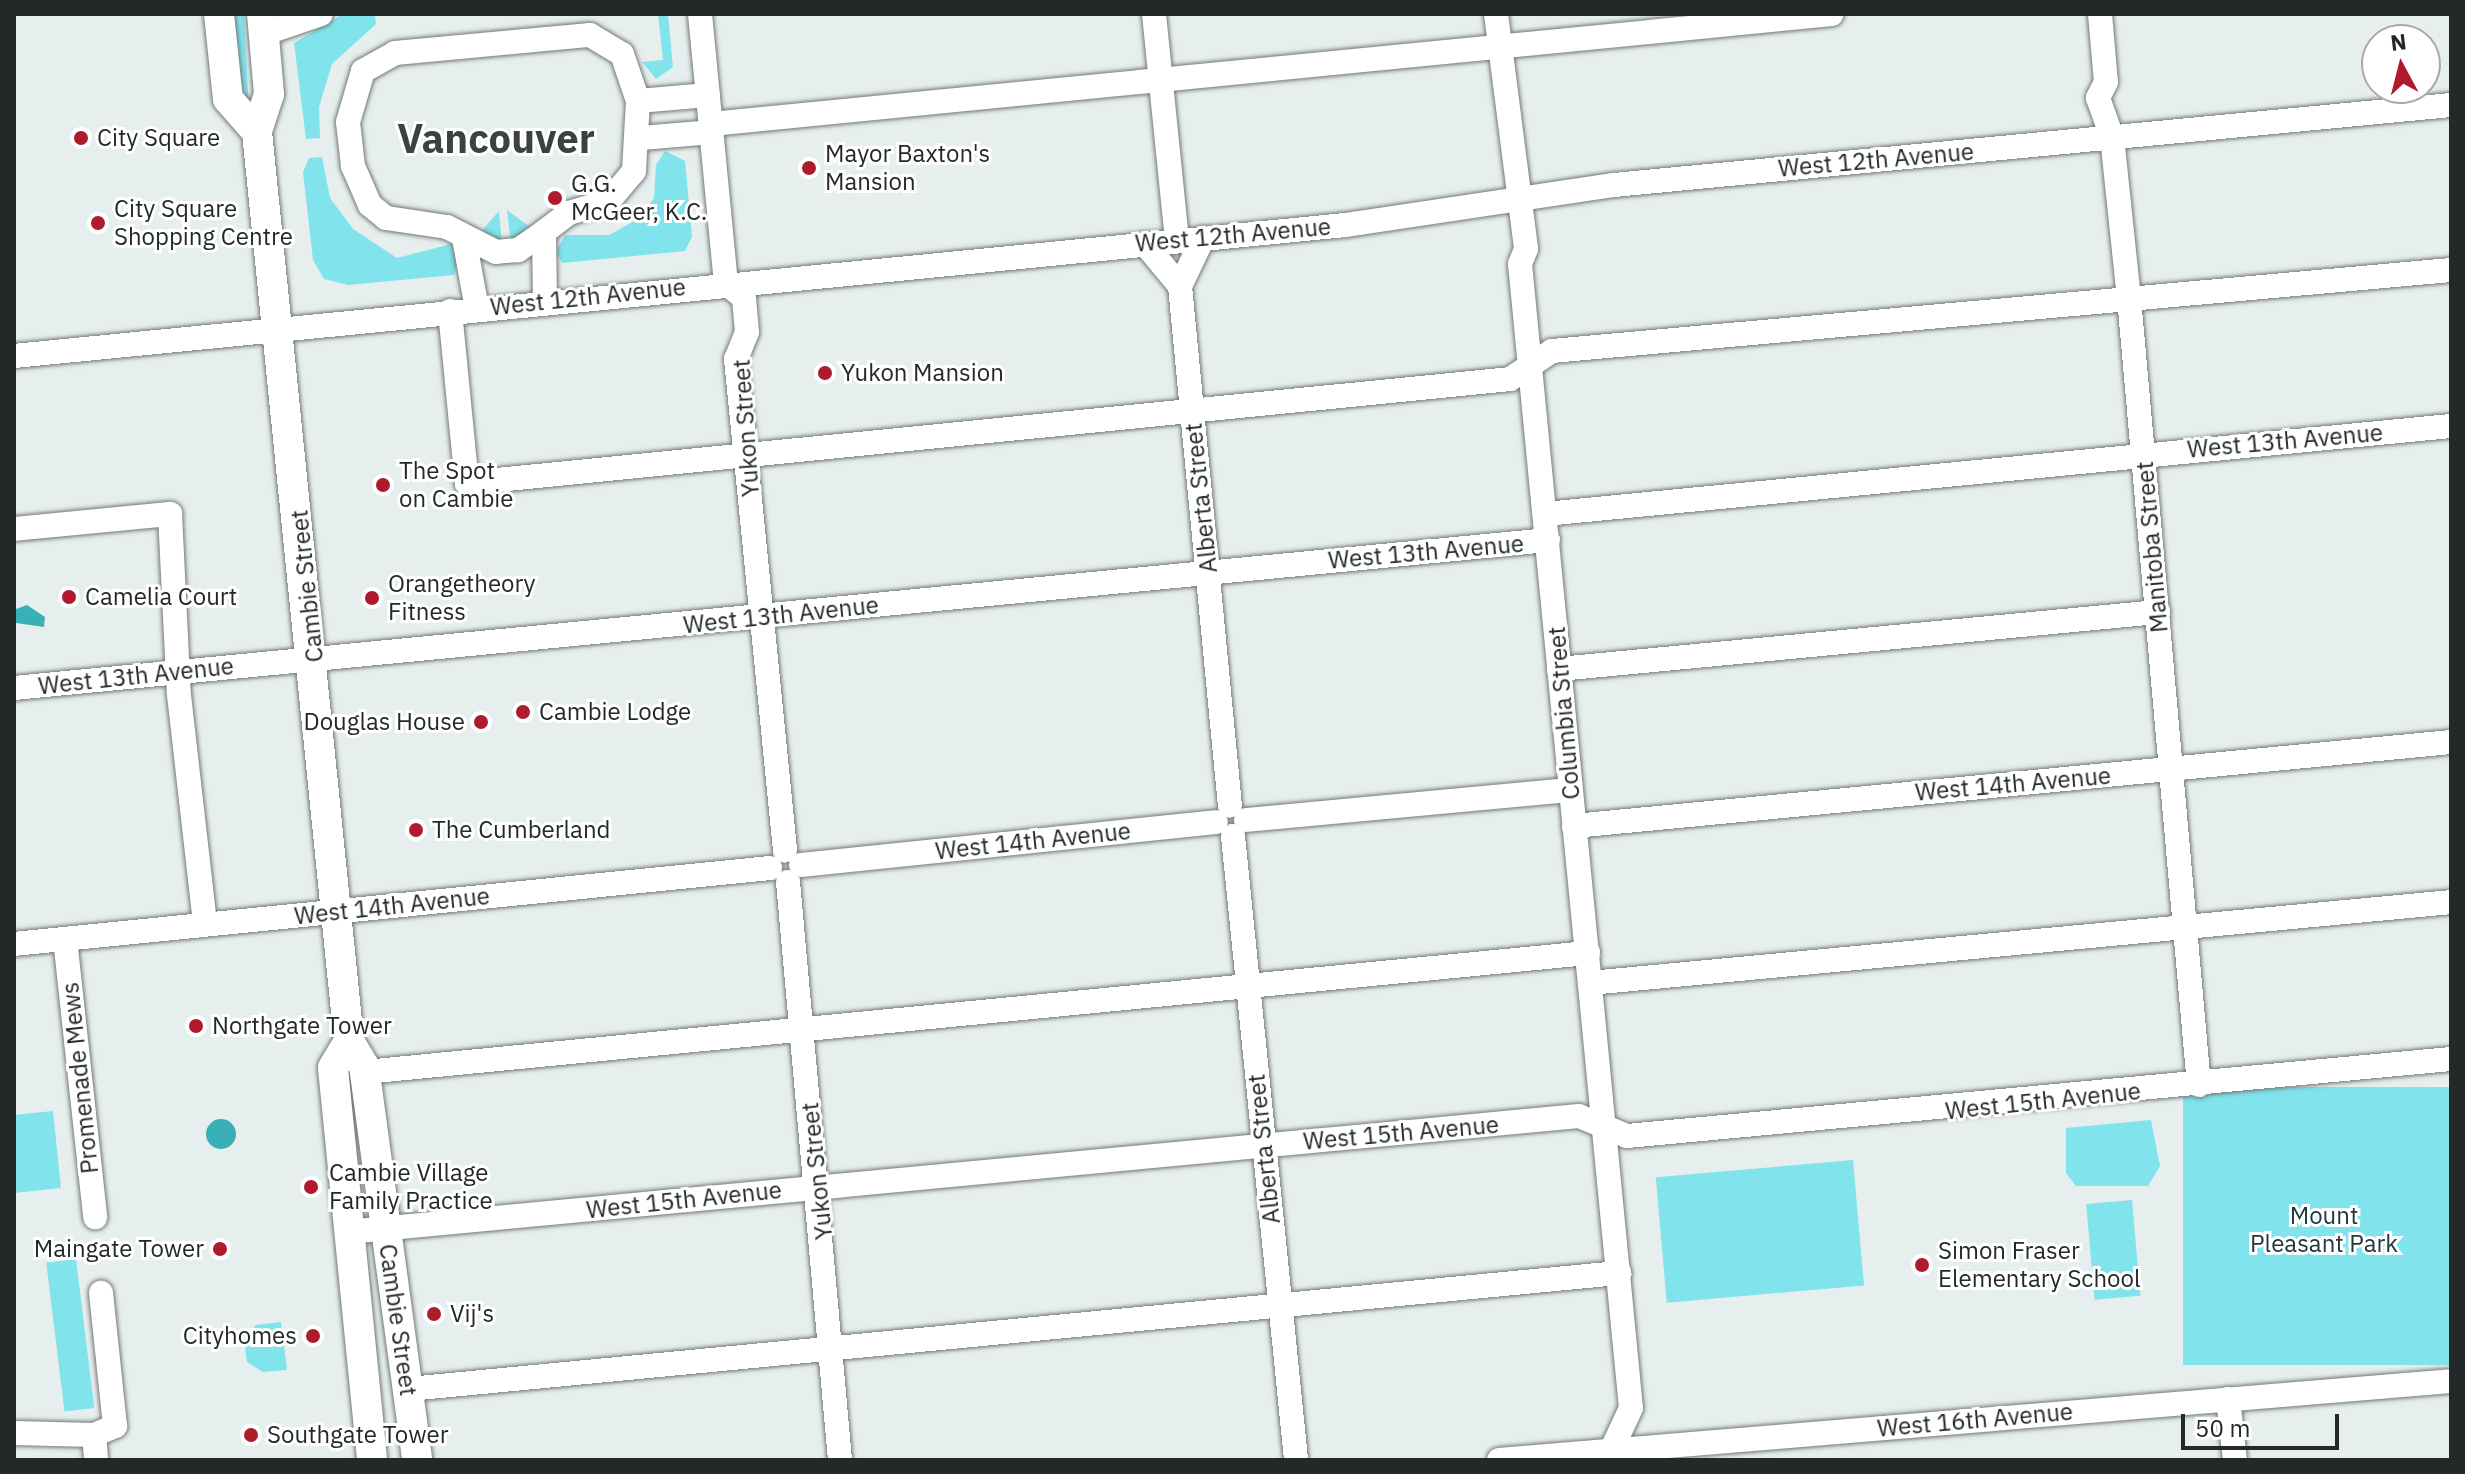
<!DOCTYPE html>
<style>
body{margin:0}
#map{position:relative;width:2465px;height:1474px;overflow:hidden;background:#e7eeee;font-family:"IBM Plex Sans",sans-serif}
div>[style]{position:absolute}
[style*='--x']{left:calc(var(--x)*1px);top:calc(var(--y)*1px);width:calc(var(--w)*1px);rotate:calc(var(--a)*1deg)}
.green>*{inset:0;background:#81e3eb;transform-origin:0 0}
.water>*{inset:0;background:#39b0b8}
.round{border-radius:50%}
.roads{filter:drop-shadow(0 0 2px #727979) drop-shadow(0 0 2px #727979)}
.minor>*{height:24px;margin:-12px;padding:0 12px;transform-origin:12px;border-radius:12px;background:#fff}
.major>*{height:30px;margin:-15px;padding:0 15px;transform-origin:15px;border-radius:15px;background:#fff}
.dots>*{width:22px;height:22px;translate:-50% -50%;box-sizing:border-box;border:4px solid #fff;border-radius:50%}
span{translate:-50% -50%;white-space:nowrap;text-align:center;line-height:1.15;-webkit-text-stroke:6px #fff;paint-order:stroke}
.poi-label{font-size:24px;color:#252828}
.left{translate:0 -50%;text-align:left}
.right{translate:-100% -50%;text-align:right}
.street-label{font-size:24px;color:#252828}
.park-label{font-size:24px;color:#20393b}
.town-label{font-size:40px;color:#3c4242;font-weight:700}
.frame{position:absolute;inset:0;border:16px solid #252828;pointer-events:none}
.north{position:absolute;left:2361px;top:24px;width:80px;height:80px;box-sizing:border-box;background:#fff;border:2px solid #a8a9a9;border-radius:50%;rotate:353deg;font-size:22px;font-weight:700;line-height:32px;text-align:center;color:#252828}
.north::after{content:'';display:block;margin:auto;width:28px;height:36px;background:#af1b2d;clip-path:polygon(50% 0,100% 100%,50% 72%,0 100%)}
.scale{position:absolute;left:2181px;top:1414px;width:158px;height:36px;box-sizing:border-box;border:4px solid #252828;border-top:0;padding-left:10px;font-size:24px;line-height:28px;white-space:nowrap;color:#252828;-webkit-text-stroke:6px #fff;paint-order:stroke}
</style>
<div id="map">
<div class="green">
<i style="clip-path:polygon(232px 14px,244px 14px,249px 111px,238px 69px)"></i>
<i style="clip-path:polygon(343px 14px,375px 14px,376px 24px,332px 64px,319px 107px,320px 138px,306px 139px,294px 43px)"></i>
<i style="clip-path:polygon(658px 14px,668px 14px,673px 67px,656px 79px,642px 62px,663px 60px)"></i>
<i style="clip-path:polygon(665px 151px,685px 161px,692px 237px,685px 251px,562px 263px,556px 251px,565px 235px,609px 235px,638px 219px,654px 198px,656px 165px)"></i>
<i style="clip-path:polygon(322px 157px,330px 198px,353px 229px,397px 258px,451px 244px,459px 261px,454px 275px,348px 285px,324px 279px,313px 260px,303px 172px,309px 158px)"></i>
<i style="clip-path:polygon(507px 210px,531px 228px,511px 244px)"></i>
<i style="clip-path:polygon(499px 211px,502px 245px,478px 235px)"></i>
<i style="left:2451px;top:1087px;width:278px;height:268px;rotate:90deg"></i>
<i style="clip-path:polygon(53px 1111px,61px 1188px,14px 1193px,14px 1115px)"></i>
<i style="clip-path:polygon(2151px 1120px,2160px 1166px,2148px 1186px,2076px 1186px,2066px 1173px,2066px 1128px)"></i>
<i style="left:1853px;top:1160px;width:126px;height:198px;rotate:85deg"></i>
<i style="left:2132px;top:1200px;width:96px;height:46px;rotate:85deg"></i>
<i style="left:76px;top:1259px;width:150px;height:30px;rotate:83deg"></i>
<i style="clip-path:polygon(281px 1322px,287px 1370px,263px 1372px,247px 1362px,244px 1339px,256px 1325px)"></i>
</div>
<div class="water">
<i style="clip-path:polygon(27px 605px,45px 617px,44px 627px,16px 623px,16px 609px)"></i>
<i class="round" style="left:206px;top:1119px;width:30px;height:30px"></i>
</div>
<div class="roads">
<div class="minor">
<i style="--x:700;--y:14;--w:270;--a:84.5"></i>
<i style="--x:726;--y:283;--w:23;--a:40"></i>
<i style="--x:744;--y:298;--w:34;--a:85"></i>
<i style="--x:747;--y:332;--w:29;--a:112"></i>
<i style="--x:736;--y:359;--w:494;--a:84.3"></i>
<i style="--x:1154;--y:14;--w:228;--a:84.2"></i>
<i style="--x:1496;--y:14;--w:237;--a:82.7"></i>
<i style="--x:1526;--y:249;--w:16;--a:112"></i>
<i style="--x:1520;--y:264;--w:1149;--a:84.46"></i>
<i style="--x:1631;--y:1408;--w:47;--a:114.9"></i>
<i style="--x:2100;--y:14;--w:68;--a:85"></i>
<i style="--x:2106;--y:82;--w:18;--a:117"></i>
<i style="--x:2098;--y:98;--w:41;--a:70.3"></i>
<i style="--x:2112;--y:137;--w:162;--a:84"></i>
<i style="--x:2129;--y:298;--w:790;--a:84.92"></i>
<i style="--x:263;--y:34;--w:61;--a:-19"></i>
<i style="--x:638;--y:101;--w:70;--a:-4.9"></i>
<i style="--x:711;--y:124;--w:1126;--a:-5.6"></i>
<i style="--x:642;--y:138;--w:70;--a:-4.9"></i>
<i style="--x:544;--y:232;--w:32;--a:145"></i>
<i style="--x:518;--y:250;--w:22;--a:175"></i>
<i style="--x:496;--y:252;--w:55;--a:-153"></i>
<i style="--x:447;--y:227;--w:62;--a:-171.6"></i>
<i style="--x:386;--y:218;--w:21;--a:-141"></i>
<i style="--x:370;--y:205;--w:43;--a:-113.6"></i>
<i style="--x:353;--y:166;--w:44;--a:-96.5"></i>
<i style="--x:348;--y:122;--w:53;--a:-73.6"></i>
<i style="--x:363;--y:71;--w:37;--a:-29"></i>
<i style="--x:395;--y:53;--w:196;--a:-5.3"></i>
<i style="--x:590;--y:35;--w:37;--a:31"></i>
<i style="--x:622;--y:54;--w:50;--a:71.2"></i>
<i style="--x:638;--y:101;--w:70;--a:93.3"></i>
<i style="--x:634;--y:171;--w:39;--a:130"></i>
<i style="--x:609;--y:201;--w:42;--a:163.3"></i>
<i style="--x:569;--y:213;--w:31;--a:143"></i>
<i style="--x:544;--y:232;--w:70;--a:89.2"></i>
<i style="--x:464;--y:238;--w:72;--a:79.6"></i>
<i style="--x:1203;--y:238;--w:53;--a:115.6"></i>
<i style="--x:1180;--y:286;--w:522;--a:84.51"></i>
<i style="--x:1145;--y:244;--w:55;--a:50.2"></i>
<i style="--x:450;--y:311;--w:173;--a:84.4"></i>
<i style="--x:467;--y:483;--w:1048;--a:-5.69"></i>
<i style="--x:1510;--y:379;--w:50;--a:-33.7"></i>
<i style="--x:1552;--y:351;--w:903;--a:-5.15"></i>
<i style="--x:14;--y:356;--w:1337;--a:-5.62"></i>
<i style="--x:1345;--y:225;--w:272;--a:-8.5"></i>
<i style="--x:1614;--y:185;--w:841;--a:-5.46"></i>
<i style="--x:1545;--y:514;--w:910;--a:-5.55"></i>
<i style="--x:14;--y:529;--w:157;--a:-5.5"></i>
<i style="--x:170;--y:514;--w:181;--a:87.2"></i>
<i style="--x:179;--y:695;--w:230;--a:83.5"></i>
<i style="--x:1559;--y:669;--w:602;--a:-5.44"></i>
<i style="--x:14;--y:688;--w:1541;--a:-5.51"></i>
<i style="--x:1246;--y:820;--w:326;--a:-5.3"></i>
<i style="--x:1574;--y:826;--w:881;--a:-5.47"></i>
<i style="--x:1233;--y:836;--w:627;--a:84.23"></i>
<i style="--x:801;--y:865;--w:417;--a:-5.9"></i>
<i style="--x:788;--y:882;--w:580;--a:84.86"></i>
<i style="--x:65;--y:939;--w:280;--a:83.8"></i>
<i style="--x:14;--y:944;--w:760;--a:-5.74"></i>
<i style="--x:1590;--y:983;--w:865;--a:-5.37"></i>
<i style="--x:365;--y:1072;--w:1229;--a:-5.56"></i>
<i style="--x:347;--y:1232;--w:1237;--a:-5.38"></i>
<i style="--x:1579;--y:1116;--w:52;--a:22.6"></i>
<i style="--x:1627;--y:1136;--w:828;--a:-5.34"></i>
<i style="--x:409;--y:1389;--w:1216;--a:-5.48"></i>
<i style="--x:2228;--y:1399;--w:61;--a:83.5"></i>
<i style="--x:14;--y:1433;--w:80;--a:1.4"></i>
<i style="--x:94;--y:1435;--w:25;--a:85"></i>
<i style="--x:94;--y:1435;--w:23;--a:-23"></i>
<i style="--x:115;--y:1426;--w:134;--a:-96"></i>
<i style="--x:1499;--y:1460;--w:955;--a:-4.74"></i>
</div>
<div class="major">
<i style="--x:219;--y:14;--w:85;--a:84"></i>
<i style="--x:228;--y:99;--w:44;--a:48.7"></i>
<i style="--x:262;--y:14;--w:80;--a:85"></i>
<i style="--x:269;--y:94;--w:40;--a:108"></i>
<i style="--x:257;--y:132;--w:914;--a:84.22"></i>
<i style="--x:349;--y:1041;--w:29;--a:59"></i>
<i style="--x:364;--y:1066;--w:398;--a:82.3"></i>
<i style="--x:349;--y:1041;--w:31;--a:121"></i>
<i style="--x:333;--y:1068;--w:394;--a:84.3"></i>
</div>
</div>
<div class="dots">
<i style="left:81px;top:138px;background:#af1b2d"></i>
<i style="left:809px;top:168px;background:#af1b2d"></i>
<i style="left:555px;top:198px;background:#af1b2d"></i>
<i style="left:98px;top:223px;background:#af1b2d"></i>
<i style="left:825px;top:373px;background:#af1b2d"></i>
<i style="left:383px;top:485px;background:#af1b2d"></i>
<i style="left:69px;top:597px;background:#af1b2d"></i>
<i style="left:372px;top:598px;background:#af1b2d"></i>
<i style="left:523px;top:712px;background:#af1b2d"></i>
<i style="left:481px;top:722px;background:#af1b2d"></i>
<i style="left:416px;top:830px;background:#af1b2d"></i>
<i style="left:196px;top:1026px;background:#af1b2d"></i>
<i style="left:311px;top:1187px;background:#af1b2d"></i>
<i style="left:220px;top:1249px;background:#af1b2d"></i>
<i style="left:1922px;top:1265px;background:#af1b2d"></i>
<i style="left:434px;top:1314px;background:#af1b2d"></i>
<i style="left:313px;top:1336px;background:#af1b2d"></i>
<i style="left:251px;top:1435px;background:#af1b2d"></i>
</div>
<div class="poi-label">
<span class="left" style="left:97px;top:138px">City Square</span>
<span class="left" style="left:825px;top:168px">Mayor Baxton's<br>Mansion</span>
<span class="left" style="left:571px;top:198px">G.G.<br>McGeer, K.C.</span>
<span class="left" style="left:114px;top:223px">City Square<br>Shopping Centre</span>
<span class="left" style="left:841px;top:373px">Yukon Mansion</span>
<span class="left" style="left:399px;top:485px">The Spot<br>on Cambie</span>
<span class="left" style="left:388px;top:598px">Orangetheory<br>Fitness</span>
<span class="left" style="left:85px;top:597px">Camelia Court</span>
<span class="left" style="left:539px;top:712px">Cambie Lodge</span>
<span class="right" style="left:465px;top:722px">Douglas House</span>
<span class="left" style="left:432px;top:830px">The Cumberland</span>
<span class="left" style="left:212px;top:1026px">Northgate Tower</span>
<span class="left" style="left:329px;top:1187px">Cambie Village<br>Family Practice</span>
<span class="right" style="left:204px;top:1249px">Maingate Tower</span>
<span class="left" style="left:1938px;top:1265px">Simon Fraser<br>Elementary School</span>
<span class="left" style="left:450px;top:1314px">Vij's</span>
<span class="right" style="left:297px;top:1336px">Cityhomes</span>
<span class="left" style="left:267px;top:1435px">Southgate Tower</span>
</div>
<div class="street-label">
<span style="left:1876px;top:160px;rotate:-5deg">West 12th Avenue</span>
<span style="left:1233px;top:235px;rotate:-5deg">West 12th Avenue</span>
<span style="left:588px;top:297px;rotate:-6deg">West 12th Avenue</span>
<span style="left:746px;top:428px;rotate:-94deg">Yukon Street</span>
<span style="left:2285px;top:441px;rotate:-5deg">West 13th Avenue</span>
<span style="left:1201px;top:498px;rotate:-96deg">Alberta Street</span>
<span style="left:2152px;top:547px;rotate:-95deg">Manitoba Street</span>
<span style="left:1426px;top:552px;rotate:-5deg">West 13th Avenue</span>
<span style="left:307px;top:586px;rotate:-96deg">Cambie Street</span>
<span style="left:781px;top:615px;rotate:-6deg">West 13th Avenue</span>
<span style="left:136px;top:676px;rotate:-6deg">West 13th Avenue</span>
<span style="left:1564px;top:713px;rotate:-95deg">Columbia Street</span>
<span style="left:2013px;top:784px;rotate:-5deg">West 14th Avenue</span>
<span style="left:1033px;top:841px;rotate:-6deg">West 14th Avenue</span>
<span style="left:392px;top:906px;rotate:-6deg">West 14th Avenue</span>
<span style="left:80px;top:1078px;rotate:-96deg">Promenade Mews</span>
<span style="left:2043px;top:1101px;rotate:-6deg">West 15th Avenue</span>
<span style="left:1401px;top:1133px;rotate:-5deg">West 15th Avenue</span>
<span style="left:1264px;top:1149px;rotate:-96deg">Alberta Street</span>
<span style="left:817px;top:1171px;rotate:-96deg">Yukon Street</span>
<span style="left:684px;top:1200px;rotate:-6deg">West 15th Avenue</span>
<span style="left:398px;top:1320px;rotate:82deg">Cambie Street</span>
<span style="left:1975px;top:1420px;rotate:-5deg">West 16th Avenue</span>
</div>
<div class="park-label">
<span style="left:2324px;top:1230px">Mount<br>Pleasant Park</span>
</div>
<div class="town-label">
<span style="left:496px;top:138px">Vancouver</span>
</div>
<div class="frame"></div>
<div class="north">N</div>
<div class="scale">50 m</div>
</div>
